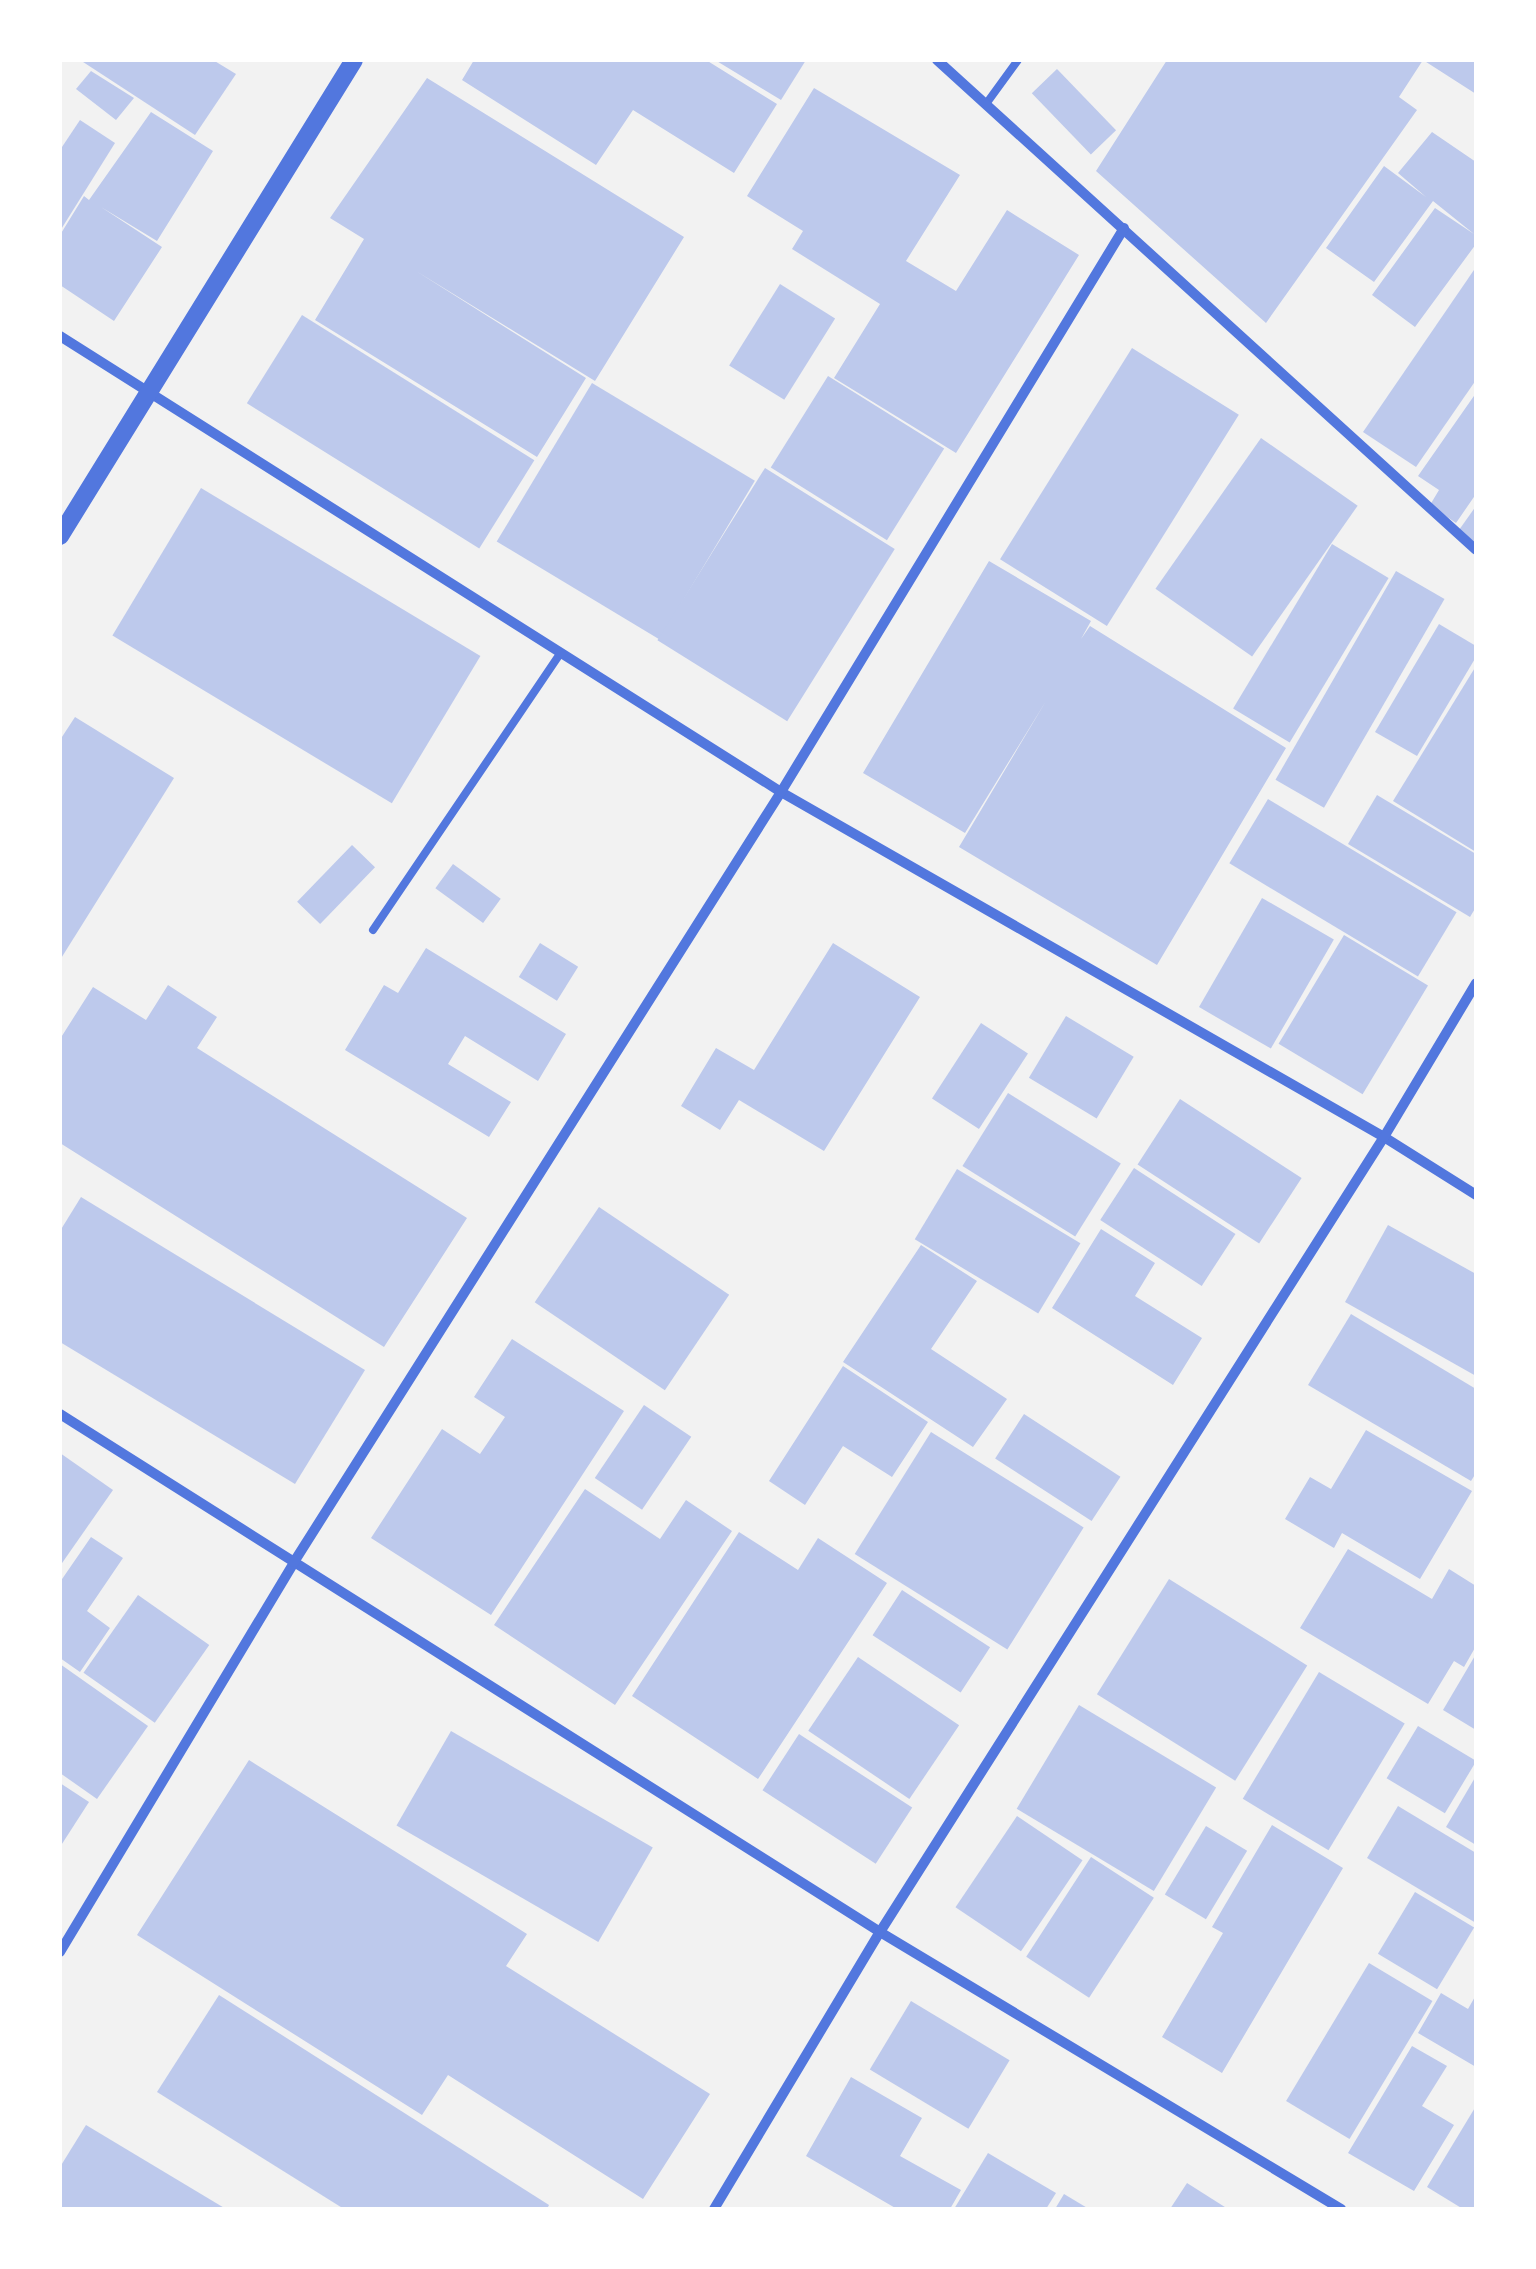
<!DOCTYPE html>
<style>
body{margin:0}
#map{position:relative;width:1536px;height:2269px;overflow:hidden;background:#f2f2f2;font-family:"Golos Text",sans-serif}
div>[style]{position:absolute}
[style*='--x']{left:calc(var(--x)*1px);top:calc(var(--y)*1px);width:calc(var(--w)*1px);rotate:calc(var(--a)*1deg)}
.building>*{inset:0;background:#bdc9ec;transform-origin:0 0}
.service>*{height:8px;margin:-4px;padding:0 4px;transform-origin:4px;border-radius:4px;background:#5277de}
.minor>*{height:10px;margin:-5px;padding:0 5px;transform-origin:5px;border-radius:5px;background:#5277de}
.tertiary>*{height:18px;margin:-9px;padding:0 9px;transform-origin:9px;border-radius:9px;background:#5277de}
span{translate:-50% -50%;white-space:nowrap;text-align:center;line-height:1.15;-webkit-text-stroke:8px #fff;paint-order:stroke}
.frame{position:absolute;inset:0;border:62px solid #fff;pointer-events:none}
</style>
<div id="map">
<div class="building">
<i style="clip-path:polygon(80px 60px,213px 60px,236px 74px,195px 135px)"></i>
<i style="clip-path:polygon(474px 60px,706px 60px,777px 104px,734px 173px,633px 110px,596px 165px,462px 80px)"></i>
<i style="clip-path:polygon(715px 60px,806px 60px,781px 100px)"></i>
<i style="clip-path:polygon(1167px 60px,1476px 60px,1476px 94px,1423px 60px,1399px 97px,1417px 110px,1266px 323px,1096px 171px)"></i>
<i style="left:1057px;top:69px;width:85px;height:35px;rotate:46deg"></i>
<i style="clip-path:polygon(91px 71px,134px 98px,116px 120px,76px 89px)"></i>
<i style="clip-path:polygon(427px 78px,684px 237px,595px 381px,416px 271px,586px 378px,537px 457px,315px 320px,364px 239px,330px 218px)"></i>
<i style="clip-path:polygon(814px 88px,960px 175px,906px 261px,956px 291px,1007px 210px,1079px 255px,956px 453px,834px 378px,880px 304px,792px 249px,803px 231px,747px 196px)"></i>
<i style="clip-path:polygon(151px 112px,213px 151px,157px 241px,101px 207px,162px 247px,114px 321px,60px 285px,60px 235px,84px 196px,89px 200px)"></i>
<i style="clip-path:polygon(80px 120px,115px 143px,60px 231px,60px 150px)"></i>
<i style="clip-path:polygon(1432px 132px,1476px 162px,1476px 244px,1415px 327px,1372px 295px,1435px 208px,1474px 234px,1433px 201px,1374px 282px,1326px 248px,1384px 166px,1426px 197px,1398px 173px)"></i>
<i style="clip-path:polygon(1476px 267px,1476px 380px,1416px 467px,1363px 432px)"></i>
<i style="left:780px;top:284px;width:65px;height:96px;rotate:32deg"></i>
<i style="left:302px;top:315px;width:274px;height:104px;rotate:32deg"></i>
<i style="left:1132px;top:348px;width:126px;height:249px;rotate:32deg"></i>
<i style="left:828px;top:376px;width:137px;height:108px;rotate:32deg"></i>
<i style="left:592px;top:383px;width:190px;height:185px;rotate:31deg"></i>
<i style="clip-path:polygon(1476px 393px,1476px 494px,1456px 523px,1430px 505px,1439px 490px,1418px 476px)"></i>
<i style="left:1261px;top:438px;width:118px;height:184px;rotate:35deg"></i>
<i style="left:765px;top:468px;width:153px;height:203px;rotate:32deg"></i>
<i style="left:201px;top:488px;width:326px;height:172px;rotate:31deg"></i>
<i style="clip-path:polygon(1476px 506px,1476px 543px,1459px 530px)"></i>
<i style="left:1332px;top:544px;width:66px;height:192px;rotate:31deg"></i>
<i style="clip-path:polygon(989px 561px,1091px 621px,1081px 639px,1090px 626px,1286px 748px,1157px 965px,959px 847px,1046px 701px,965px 833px,863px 773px)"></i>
<i style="left:1396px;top:571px;width:56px;height:241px;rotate:30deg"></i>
<i style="clip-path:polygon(1439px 624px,1476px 646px,1476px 657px,1417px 756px,1375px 732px)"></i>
<i style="clip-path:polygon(1476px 666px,1476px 852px,1393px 801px)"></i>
<i style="clip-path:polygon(75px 717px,174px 778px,60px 960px,60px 740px)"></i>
<i style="clip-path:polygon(1377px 795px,1476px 854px,1476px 907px,1470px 917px,1348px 844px)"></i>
<i style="left:1268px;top:799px;width:220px;height:75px;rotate:31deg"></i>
<i style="left:352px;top:845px;width:32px;height:79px;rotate:44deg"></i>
<i style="left:453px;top:864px;width:59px;height:30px;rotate:36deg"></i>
<i style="left:1262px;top:898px;width:83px;height:126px;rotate:30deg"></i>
<i style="left:1344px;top:935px;width:98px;height:127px;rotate:31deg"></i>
<i style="left:540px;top:943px;width:45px;height:40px;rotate:32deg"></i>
<i style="clip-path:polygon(833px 943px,920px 997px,824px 1151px,739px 1100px,720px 1130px,681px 1106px,716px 1048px,754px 1070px)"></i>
<i style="clip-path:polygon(426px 948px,566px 1034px,538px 1081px,465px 1036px,448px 1064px,511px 1102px,489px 1137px,345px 1050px,384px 985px,398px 993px)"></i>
<i style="clip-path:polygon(168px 985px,217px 1017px,197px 1048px,467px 1218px,384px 1347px,60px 1143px,60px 1039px,93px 987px,146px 1020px)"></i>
<i style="left:1066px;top:1016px;width:79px;height:72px;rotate:31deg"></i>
<i style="left:981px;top:1023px;width:56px;height:90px;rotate:33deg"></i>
<i style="left:1008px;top:1093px;width:133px;height:86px;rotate:32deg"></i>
<i style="left:1180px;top:1099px;width:145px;height:78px;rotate:33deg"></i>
<i style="left:1134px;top:1168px;width:121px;height:62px;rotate:33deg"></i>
<i style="left:957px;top:1169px;width:144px;height:82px;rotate:31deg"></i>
<i style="clip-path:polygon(81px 1197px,365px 1370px,295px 1484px,60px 1342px,60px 1231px)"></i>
<i style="left:599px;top:1207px;width:157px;height:115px;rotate:34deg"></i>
<i style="clip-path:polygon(1388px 1225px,1476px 1274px,1476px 1376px,1345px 1302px)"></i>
<i style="clip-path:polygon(1101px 1229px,1155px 1263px,1135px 1296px,1202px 1338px,1173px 1385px,1052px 1308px)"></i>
<i style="clip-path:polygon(921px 1245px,977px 1281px,931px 1349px,1007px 1399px,973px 1447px,843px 1362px)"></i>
<i style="clip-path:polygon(1351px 1314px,1476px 1389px,1476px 1473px,1471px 1481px,1308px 1385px)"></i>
<i style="clip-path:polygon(512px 1339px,624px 1411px,491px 1615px,371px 1538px,442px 1429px,480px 1454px,505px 1417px,474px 1397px)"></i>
<i style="clip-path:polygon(843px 1366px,928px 1422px,892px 1477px,843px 1446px,805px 1505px,769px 1481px)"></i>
<i style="left:644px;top:1405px;width:57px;height:88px;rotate:34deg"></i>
<i style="left:1024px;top:1414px;width:115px;height:53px;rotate:33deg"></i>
<i style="clip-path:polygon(1366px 1430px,1472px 1491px,1420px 1579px,1342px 1533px,1334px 1548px,1285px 1519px,1310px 1477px,1331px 1489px)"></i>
<i style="left:931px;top:1432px;width:180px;height:144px;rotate:32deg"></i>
<i style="clip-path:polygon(60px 1453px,113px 1490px,60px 1566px)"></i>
<i style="clip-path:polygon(585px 1489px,660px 1539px,686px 1500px,732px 1531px,615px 1705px,494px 1625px)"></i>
<i style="clip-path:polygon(739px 1532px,798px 1570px,818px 1538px,887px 1583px,758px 1779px,632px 1696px)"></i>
<i style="clip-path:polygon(91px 1537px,123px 1558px,87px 1611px,110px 1628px,80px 1672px,60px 1658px,60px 1582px)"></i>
<i style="clip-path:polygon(1348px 1549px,1432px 1599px,1449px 1569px,1476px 1586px,1476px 1646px,1464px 1667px,1454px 1661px,1428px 1704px,1300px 1628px)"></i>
<i style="left:1169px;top:1579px;width:163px;height:136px;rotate:32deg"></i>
<i style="left:902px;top:1590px;width:105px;height:54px;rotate:33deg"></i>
<i style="left:138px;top:1595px;width:87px;height:95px;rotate:35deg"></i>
<i style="clip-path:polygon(1476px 1654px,1476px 1730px,1443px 1710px)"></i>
<i style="left:858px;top:1657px;width:122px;height:89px;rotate:34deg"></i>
<i style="clip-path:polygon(60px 1664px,148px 1726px,97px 1799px,60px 1773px)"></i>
<i style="left:1319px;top:1672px;width:100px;height:148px;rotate:31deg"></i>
<i style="left:1079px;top:1705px;width:160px;height:121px;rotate:31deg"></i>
<i style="left:1418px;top:1726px;width:68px;height:61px;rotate:31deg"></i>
<i style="left:451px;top:1731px;width:233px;height:109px;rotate:30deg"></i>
<i style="left:799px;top:1734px;width:135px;height:67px;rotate:33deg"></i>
<i style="clip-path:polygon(249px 1760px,527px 1934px,506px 1966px,710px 2094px,643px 2199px,448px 2075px,422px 2115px,137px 1935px)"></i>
<i style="clip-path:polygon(1476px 1776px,1476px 1845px,1446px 1827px)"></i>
<i style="clip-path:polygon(60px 1783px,89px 1802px,60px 1847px)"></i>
<i style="clip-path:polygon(1398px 1806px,1476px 1853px,1476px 1923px,1367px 1858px)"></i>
<i style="left:1017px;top:1816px;width:79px;height:110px;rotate:34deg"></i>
<i style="clip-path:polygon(1272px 1825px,1343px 1868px,1222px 2073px,1162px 2037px,1223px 1933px,1212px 1927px)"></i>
<i style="left:1206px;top:1826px;width:48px;height:80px;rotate:31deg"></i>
<i style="left:1091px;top:1857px;width:75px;height:119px;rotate:33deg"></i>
<i style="left:1415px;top:1892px;width:69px;height:72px;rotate:31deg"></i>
<i style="left:1369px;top:1963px;width:74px;height:161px;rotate:31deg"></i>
<i style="clip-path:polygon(1441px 1993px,1468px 2009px,1476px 1995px,1476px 2067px,1418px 2033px)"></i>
<i style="clip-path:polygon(219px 1995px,549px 2205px,547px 2209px,344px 2209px,157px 2092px)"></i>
<i style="left:911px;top:2001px;width:115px;height:80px;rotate:31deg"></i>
<i style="clip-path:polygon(1412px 2046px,1447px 2066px,1422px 2106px,1454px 2125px,1414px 2191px,1348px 2153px)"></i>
<i style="clip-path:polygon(851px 2077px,922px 2118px,900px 2156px,961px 2190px,950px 2209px,897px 2209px,806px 2156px)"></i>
<i style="clip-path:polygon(1476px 2106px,1476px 2209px,1463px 2209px,1427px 2187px)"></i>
<i style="clip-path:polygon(86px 2125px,226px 2209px,60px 2209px,60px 2167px)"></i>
<i style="clip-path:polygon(988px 2153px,1056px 2193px,1046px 2209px,954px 2209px)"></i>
<i style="clip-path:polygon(1187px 2183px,1228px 2209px,1170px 2209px)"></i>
<i style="clip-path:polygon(1064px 2194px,1089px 2209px,1055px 2209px)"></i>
</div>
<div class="service">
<i style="--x:986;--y:104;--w:54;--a:-54"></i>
<i style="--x:373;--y:930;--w:333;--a:-55.9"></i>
</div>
<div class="minor">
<i style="--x:937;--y:60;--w:728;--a:42.27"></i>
<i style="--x:60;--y:336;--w:853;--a:32.31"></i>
<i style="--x:781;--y:792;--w:695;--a:29.78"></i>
<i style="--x:1384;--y:1137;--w:109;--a:32.2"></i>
<i style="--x:60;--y:1414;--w:970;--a:32.28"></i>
<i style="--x:880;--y:1932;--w:538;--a:31"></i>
<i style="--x:60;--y:1952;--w:455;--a:-59"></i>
<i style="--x:294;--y:1562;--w:911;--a:-57.69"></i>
<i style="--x:781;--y:792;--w:660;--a:-58.69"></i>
<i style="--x:714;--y:2209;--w:323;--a:-59.1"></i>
<i style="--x:880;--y:1932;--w:941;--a:-57.63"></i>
<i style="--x:1384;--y:1137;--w:179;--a:-59.1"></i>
</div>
<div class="tertiary">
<i style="--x:60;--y:536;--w:559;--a:-58.3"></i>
</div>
<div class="frame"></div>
</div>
